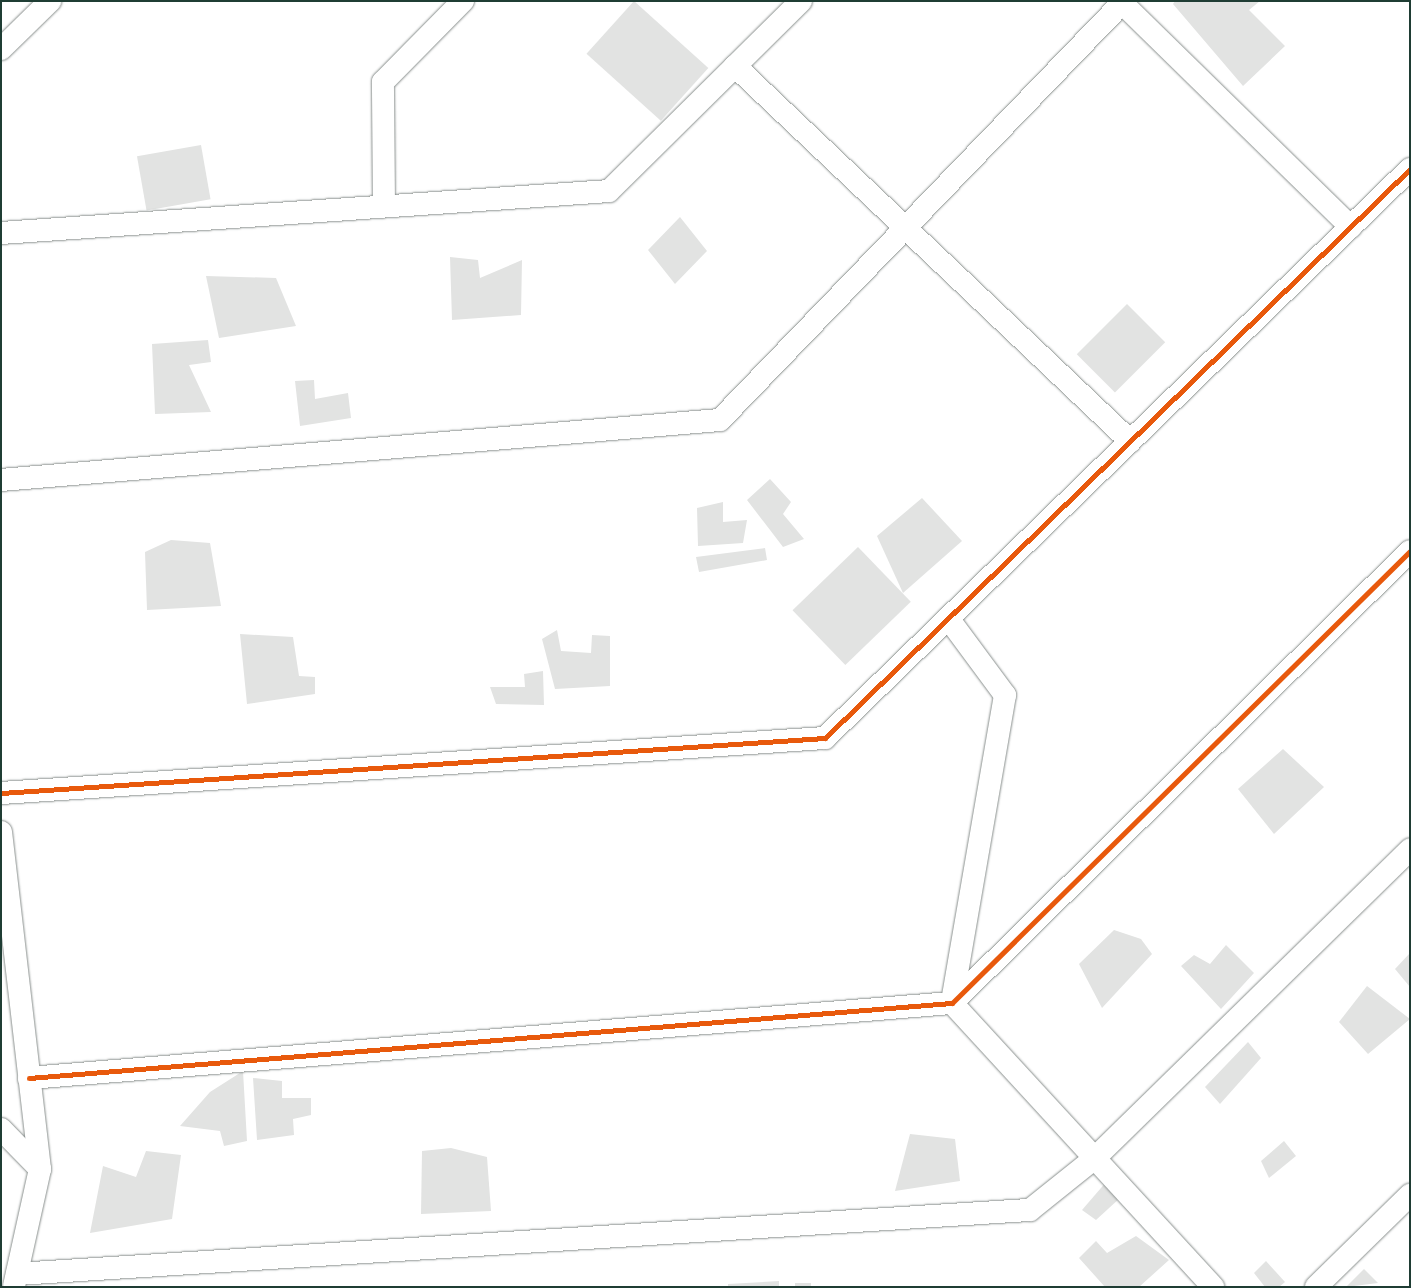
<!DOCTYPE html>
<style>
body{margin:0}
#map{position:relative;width:1411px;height:1288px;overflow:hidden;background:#fff;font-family:Itim,sans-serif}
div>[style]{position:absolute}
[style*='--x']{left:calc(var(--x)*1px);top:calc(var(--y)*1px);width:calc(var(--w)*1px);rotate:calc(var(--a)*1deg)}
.building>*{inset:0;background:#e2e3e2;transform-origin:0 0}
.roads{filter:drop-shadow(0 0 1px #898f8d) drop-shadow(0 0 1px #898f8d)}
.street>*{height:22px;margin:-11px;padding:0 11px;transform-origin:11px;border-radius:11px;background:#fff}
.cycleway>*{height:5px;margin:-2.5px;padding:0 2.5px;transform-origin:2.5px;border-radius:2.5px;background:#e8590c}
span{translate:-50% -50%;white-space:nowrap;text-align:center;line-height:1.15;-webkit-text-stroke:4px #fff;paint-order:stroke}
.frame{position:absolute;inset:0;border:2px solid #1f3d34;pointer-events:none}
</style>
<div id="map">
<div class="building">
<i style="left:634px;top:1px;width:100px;height:71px;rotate:42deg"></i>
<i style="clip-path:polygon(1175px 1px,1260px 1px,1249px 10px,1285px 46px,1243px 86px,1173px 4px)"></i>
<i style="left:201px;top:145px;width:55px;height:65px;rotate:80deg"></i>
<i style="clip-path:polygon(680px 217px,707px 251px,675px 284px,648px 250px)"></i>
<i style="clip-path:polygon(450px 257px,478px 260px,480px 278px,522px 260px,521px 315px,452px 320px)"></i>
<i style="clip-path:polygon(206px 276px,276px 278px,296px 326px,219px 338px)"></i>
<i style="left:1127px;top:304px;width:54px;height:71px;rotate:45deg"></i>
<i style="clip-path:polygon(208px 340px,211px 362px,189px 365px,211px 412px,155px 414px,152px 344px)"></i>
<i style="clip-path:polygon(314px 380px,315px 399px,348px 393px,351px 418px,300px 426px,295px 381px)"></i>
<i style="clip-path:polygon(770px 479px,791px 502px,783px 514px,804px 539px,783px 547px,747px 500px)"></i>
<i style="clip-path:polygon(922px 498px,962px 541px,903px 593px,877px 536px)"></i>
<i style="clip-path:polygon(723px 502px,723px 522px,747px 520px,743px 543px,698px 546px,697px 508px)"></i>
<i style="clip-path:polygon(171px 540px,210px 543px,221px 606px,147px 610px,145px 552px)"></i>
<i style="left:858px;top:547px;width:76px;height:91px;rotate:46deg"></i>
<i style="clip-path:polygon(765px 548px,767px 560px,699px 572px,696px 557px)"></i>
<i style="clip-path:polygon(557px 630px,561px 651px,591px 653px,592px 635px,610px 636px,610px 686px,555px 689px,542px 639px)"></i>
<i style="clip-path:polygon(240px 634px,293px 637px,299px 676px,315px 677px,315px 694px,247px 704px)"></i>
<i style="clip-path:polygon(543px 671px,544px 705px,496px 704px,490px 687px,525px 687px,524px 674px)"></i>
<i style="clip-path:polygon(1283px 749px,1324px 787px,1274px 834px,1238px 789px)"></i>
<i style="clip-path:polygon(1114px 930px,1141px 939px,1152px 954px,1102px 1008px,1079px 964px)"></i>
<i style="clip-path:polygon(1226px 945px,1254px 973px,1221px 1009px,1181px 966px,1194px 955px,1210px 964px)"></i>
<i style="clip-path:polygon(1410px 953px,1410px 987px,1395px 969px)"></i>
<i style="clip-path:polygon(1367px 986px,1410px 1019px,1368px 1054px,1339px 1022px)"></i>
<i style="clip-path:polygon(1248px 1042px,1261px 1058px,1220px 1104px,1205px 1087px)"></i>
<i style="clip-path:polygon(243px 1071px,247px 1141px,224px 1146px,220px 1131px,180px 1126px,210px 1092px)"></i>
<i style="clip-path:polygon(253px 1078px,282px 1081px,282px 1098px,311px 1098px,311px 1115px,293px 1119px,294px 1135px,257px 1140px)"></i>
<i style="clip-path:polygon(910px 1134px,955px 1139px,960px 1181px,895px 1191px)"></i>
<i style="clip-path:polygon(1284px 1141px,1296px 1156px,1269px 1178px,1261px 1161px)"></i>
<i style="clip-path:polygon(451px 1148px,487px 1157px,491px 1211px,421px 1214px,422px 1151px)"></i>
<i style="clip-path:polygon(146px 1151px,181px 1155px,172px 1219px,90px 1233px,103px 1166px,136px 1177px)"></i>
<i style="clip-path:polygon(1107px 1181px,1120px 1198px,1096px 1220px,1082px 1210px)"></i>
<i style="clip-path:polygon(1136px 1236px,1169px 1260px,1139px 1287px,1105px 1287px,1079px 1258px,1096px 1241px,1107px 1253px)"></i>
<i style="clip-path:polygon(1266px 1261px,1285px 1282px,1279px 1287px,1265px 1287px,1254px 1273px)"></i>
<i style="clip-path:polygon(1364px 1269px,1378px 1283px,1346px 1287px)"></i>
<i style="clip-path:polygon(779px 1281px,779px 1287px,728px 1287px,728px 1284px)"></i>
<i style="left:795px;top:1283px;width:16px;height:4px"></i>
</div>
<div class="roads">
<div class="street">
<i style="--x:1120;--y:1;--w:323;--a:44.4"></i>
<i style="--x:1;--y:49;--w:69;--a:-44.4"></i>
<i style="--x:735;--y:66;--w:545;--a:43.51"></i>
<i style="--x:384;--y:206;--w:124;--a:-90.5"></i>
<i style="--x:383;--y:82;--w:114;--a:-45.4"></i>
<i style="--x:1;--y:233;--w:609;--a:-3.95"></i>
<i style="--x:609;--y:191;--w:270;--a:-44.7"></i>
<i style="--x:1;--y:480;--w:721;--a:-4.77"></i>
<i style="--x:720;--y:420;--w:582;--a:-46.04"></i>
<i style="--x:948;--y:618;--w:96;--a:53.5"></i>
<i style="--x:1005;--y:695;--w:313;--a:99.8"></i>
<i style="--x:952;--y:1003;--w:386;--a:47.4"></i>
<i style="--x:1;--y:793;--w:826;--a:-3.82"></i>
<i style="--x:825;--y:738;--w:816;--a:-44.21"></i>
<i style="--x:1;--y:832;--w:339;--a:83.4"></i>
<i style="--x:40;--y:1169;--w:120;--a:102.5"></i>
<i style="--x:29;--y:1078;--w:926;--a:-4.65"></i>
<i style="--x:952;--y:1003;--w:643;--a:-44.62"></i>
<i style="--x:1;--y:1129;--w:56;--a:45.7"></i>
<i style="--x:17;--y:1274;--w:1015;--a:-3.62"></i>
<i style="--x:1030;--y:1210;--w:83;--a:-38.7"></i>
<i style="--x:1095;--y:1158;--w:441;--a:-44.4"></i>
<i style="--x:1316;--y:1287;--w:132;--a:-44.4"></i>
</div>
</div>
<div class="cycleway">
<i style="--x:1;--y:793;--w:826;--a:-3.82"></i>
<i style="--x:825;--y:738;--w:816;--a:-44.21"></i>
<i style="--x:29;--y:1078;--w:926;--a:-4.65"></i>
<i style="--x:952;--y:1003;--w:643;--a:-44.62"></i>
</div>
<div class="frame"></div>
</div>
